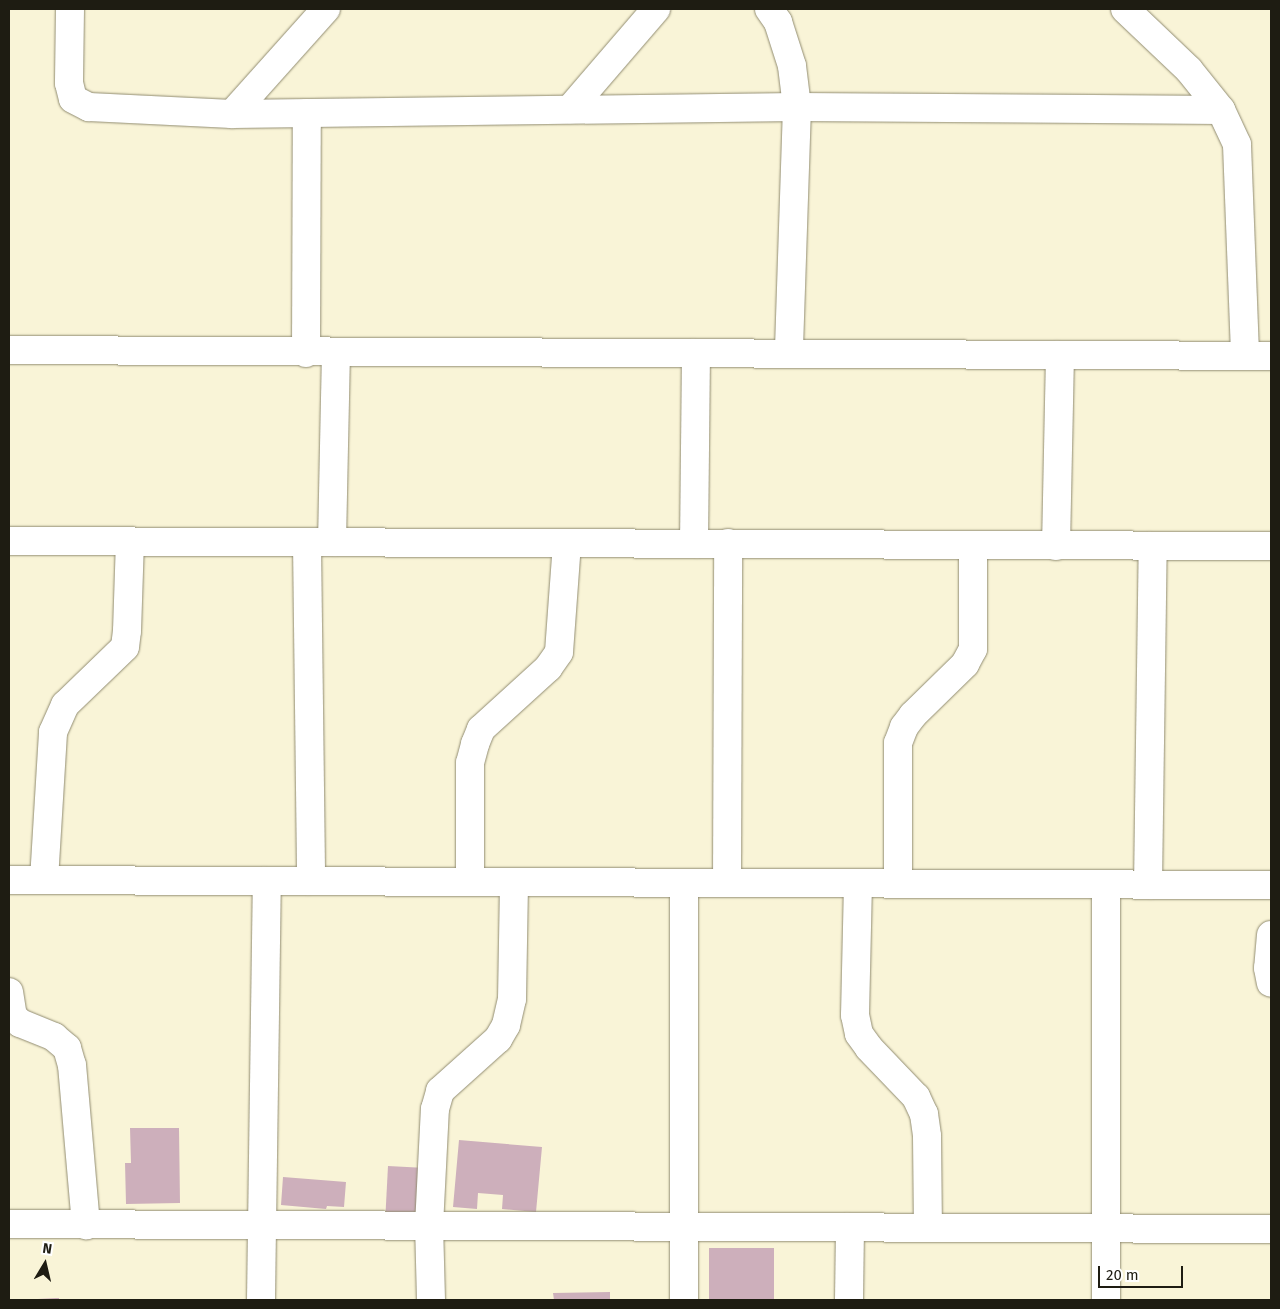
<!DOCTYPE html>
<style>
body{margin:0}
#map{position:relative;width:1280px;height:1309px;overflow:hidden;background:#f9f4d7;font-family:"Fira Sans",sans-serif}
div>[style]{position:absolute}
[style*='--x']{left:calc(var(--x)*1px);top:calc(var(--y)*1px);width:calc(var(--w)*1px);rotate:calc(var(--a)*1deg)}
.building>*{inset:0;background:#cdafbb;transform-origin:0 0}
.roads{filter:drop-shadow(0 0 1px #918c71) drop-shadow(0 0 1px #918c71)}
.minor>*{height:28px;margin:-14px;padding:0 14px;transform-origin:14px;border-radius:14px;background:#fff}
.major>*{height:28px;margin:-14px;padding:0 14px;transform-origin:14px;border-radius:14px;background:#fff}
span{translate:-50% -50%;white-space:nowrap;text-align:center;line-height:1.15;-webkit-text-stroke:4.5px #fff;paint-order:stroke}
.frame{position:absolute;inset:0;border:10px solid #1e1c12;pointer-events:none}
.north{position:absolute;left:20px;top:1239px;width:50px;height:50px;-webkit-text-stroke:4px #fff;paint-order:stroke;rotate:9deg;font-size:14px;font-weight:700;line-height:20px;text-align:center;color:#1e1c12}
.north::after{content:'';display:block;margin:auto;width:18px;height:22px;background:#1e1c12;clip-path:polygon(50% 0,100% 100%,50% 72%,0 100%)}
.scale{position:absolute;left:1098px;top:1266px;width:85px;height:22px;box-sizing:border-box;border:2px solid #1e1c12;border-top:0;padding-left:6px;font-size:15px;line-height:18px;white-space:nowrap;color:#1e1c12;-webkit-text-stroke:4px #fff;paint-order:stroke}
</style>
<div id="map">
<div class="building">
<i style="clip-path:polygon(130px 1128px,179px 1128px,180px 1203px,126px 1204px,125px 1163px,131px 1163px)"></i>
<i style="clip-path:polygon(459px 1140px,542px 1147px,536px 1212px,502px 1209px,503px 1195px,478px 1193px,477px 1209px,453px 1207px)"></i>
<i style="left:388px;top:1166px;width:33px;height:47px;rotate:3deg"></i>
<i style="clip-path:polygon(283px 1177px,346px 1182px,344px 1207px,327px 1206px,326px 1209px,281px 1205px)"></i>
<i style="left:709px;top:1248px;width:65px;height:52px"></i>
<i style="clip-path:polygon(610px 1292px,610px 1300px,554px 1300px,553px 1293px)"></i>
<i style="clip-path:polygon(56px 1298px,59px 1298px,59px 1300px,19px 1300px)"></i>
</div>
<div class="roads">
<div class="minor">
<i style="--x:70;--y:9;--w:74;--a:90.8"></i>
<i style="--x:69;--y:83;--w:16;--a:76"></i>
<i style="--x:73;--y:99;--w:18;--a:27"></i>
<i style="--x:89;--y:107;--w:143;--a:2.8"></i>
<i style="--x:232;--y:114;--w:565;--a:-0.71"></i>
<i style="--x:797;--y:107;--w:424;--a:0.4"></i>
<i style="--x:769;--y:9;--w:16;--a:55"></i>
<i style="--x:778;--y:22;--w:46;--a:72.3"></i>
<i style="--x:792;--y:66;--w:41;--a:83"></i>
<i style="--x:797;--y:107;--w:247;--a:91.9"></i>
<i style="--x:1125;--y:9;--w:88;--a:43.6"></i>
<i style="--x:1189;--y:70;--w:51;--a:51.3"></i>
<i style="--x:1221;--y:110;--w:38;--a:65"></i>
<i style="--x:1237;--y:145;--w:211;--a:87.8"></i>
<i style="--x:570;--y:109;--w:132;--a:-49.3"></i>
<i style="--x:232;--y:114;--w:141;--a:-48.2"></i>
<i style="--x:9;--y:350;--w:1262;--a:0.27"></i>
<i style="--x:306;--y:353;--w:240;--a:-89.8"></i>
<i style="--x:9;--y:541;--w:1262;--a:0.23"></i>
<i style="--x:332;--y:542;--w:188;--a:-88.8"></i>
<i style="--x:307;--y:543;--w:338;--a:89.3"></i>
<i style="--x:694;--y:544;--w:191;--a:-89.4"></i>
<i style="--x:1056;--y:546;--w:191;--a:-88.8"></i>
<i style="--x:44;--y:880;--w:148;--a:-86.5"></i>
<i style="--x:53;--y:732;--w:30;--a:-66"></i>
<i style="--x:65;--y:705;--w:83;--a:-44"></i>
<i style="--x:125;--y:647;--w:16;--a:-83"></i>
<i style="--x:127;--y:631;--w:89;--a:-88.1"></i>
<i style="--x:470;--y:882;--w:119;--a:-90"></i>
<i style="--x:470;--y:763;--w:20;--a:-75"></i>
<i style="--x:475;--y:744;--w:16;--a:-68"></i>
<i style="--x:481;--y:729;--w:91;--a:-42.3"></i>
<i style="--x:548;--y:668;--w:19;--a:-55"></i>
<i style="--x:559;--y:652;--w:109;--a:-85.8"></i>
<i style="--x:727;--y:883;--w:340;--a:-89.8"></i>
<i style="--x:858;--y:883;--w:132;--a:91.3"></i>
<i style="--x:855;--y:1015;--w:19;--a:78"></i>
<i style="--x:859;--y:1034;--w:17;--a:54"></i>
<i style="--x:869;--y:1048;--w:68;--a:46.2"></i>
<i style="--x:916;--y:1097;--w:19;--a:65"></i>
<i style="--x:924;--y:1114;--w:22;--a:82"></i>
<i style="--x:927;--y:1136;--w:91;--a:89.4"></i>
<i style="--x:898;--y:884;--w:141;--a:-90"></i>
<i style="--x:898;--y:743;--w:17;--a:-69"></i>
<i style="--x:904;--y:727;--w:15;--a:-53"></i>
<i style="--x:913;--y:715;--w:73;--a:-44.4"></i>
<i style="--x:965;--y:664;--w:17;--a:-62"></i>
<i style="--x:973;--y:649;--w:104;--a:-90"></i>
<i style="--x:1148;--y:885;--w:339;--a:-89.2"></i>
<i style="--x:1271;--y:935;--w:33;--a:95"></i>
<i style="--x:1268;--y:968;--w:15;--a:79"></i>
<i style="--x:9;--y:992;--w:24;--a:81"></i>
<i style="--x:13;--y:1016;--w:10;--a:45"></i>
<i style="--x:20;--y:1023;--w:37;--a:22"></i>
<i style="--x:54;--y:1037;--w:17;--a:40"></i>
<i style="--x:67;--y:1048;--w:18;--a:74"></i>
<i style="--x:72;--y:1065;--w:161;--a:85"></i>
<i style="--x:9;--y:1224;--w:1262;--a:0.23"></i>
<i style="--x:261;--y:1300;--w:419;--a:-89.2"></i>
<i style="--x:431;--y:1300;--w:74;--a:-91.5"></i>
<i style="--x:429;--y:1226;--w:117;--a:-87.1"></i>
<i style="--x:435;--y:1109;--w:19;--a:-74"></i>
<i style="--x:440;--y:1091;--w:78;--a:-41.9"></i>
<i style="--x:498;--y:1039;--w:16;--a:-60"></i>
<i style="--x:506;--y:1025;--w:27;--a:-77"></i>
<i style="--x:512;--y:999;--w:117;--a:-89"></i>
<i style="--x:684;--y:1300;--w:417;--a:-90"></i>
<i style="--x:849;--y:1300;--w:73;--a:-89.2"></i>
<i style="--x:1106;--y:1300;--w:415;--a:-90"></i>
</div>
<div class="major">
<i style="--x:9;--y:880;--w:1262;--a:0.23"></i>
</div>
</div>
<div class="frame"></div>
<div class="north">N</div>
<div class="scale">20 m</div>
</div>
